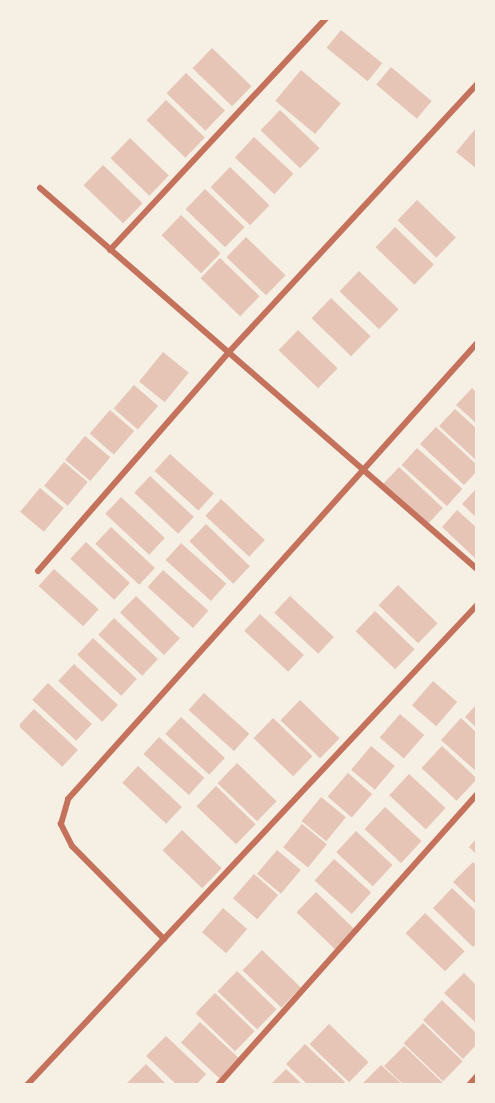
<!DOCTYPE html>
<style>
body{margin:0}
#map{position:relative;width:495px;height:1103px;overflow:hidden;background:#f6efe4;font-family:Quicksand,sans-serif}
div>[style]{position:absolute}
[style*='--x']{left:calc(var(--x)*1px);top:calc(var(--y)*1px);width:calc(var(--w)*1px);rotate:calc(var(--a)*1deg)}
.building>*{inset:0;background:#e6c5b7;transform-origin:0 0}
.minor>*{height:6px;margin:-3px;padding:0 3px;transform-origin:3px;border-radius:3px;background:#c5725c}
span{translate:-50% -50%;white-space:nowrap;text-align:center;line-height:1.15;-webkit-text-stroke:4.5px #f6efe4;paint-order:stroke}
.frame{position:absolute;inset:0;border:20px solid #f6efe4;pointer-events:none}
</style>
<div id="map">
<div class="building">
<i style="left:341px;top:30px;width:53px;height:23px;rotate:39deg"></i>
<i style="left:212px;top:48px;width:55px;height:28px;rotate:44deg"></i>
<i style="left:391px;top:67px;width:53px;height:23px;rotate:40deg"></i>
<i style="left:301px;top:70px;width:52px;height:40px;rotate:40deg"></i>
<i style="left:186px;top:73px;width:54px;height:28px;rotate:44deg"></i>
<i style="left:166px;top:100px;width:54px;height:28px;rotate:44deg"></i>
<i style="left:280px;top:110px;width:55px;height:28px;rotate:44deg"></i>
<i style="clip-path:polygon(477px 127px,477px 169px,456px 152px)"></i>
<i style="left:254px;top:137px;width:54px;height:28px;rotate:43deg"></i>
<i style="left:130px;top:138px;width:54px;height:28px;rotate:44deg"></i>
<i style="left:103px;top:165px;width:55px;height:28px;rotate:44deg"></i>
<i style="left:230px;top:167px;width:55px;height:28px;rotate:44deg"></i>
<i style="left:205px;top:189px;width:55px;height:28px;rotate:44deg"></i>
<i style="left:417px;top:200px;width:54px;height:28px;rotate:44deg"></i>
<i style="left:181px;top:215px;width:55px;height:28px;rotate:44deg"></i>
<i style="left:395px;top:227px;width:54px;height:28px;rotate:44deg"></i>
<i style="left:246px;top:237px;width:55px;height:28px;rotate:44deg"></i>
<i style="left:220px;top:258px;width:55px;height:28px;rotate:44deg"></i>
<i style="left:359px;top:271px;width:55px;height:28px;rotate:44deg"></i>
<i style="left:331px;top:298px;width:55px;height:28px;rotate:44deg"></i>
<i style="left:298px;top:330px;width:55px;height:28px;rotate:44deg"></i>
<i style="left:163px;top:352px;width:33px;height:38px;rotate:39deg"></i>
<i style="left:134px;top:385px;width:32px;height:31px;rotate:41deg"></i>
<i style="clip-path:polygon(472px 388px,477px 393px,477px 424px,456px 405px)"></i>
<i style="clip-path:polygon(455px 409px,477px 429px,477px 461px,439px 426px)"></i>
<i style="left:110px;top:410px;width:32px;height:31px;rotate:41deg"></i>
<i style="clip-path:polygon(436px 427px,477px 465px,477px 471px,464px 485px,420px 444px)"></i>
<i style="left:85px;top:436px;width:33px;height:31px;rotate:40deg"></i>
<i style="left:417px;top:448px;width:61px;height:23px;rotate:42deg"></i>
<i style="left:170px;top:454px;width:59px;height:23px;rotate:42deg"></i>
<i style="left:64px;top:462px;width:31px;height:31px;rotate:40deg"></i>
<i style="left:399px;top:467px;width:60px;height:23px;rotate:43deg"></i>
<i style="left:150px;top:476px;width:60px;height:23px;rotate:43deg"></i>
<i style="left:40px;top:488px;width:31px;height:31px;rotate:40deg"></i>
<i style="clip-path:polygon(477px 488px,477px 518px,462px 504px)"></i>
<i style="left:121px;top:497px;width:60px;height:23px;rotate:43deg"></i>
<i style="left:221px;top:499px;width:60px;height:23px;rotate:43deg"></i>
<i style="clip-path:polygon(457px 510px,477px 528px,477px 560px,442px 527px)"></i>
<i style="left:206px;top:524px;width:61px;height:24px;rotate:44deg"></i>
<i style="left:111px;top:527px;width:60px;height:23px;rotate:43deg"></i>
<i style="left:86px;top:542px;width:60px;height:23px;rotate:43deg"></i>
<i style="left:181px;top:543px;width:61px;height:23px;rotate:42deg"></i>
<i style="left:54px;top:569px;width:60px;height:23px;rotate:42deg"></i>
<i style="left:163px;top:570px;width:61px;height:23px;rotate:42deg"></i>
<i style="left:398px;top:585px;width:55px;height:28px;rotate:44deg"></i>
<i style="left:136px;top:596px;width:61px;height:23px;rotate:44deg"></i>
<i style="left:290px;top:596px;width:60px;height:23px;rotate:43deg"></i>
<i style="left:375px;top:611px;width:55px;height:28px;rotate:44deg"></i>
<i style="left:260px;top:614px;width:60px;height:23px;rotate:43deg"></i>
<i style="left:114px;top:618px;width:60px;height:23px;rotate:43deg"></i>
<i style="left:93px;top:638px;width:60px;height:23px;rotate:43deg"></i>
<i style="left:74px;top:664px;width:60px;height:23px;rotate:43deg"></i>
<i style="left:433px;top:681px;width:32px;height:32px;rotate:41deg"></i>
<i style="left:48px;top:683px;width:60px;height:23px;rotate:43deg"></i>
<i style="left:204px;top:693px;width:61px;height:23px;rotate:42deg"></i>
<i style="left:300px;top:700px;width:55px;height:28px;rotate:44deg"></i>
<i style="clip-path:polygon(477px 704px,477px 728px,465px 717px)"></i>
<i style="left:34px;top:709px;width:60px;height:23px;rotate:43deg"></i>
<i style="left:400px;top:714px;width:32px;height:31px;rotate:41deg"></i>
<i style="left:181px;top:717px;width:60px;height:23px;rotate:43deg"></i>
<i style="left:273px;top:718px;width:55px;height:28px;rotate:44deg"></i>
<i style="clip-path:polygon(461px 718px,477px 733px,477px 772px,441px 740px)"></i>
<i style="left:159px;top:737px;width:61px;height:23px;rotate:42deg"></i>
<i style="left:371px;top:746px;width:31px;height:31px;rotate:40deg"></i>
<i style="left:442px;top:746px;width:48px;height:30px;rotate:43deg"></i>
<i style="left:237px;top:763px;width:55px;height:28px;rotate:44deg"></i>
<i style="left:138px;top:766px;width:60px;height:23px;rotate:43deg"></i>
<i style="left:348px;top:773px;width:32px;height:31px;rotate:41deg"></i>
<i style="left:409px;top:774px;width:50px;height:29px;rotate:43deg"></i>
<i style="left:216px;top:786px;width:55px;height:28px;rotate:44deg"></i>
<i style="left:321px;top:797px;width:32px;height:31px;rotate:39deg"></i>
<i style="left:385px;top:807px;width:50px;height:30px;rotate:43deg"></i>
<i style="left:302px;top:824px;width:32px;height:30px;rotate:39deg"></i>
<i style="left:182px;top:830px;width:55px;height:28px;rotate:44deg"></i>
<i style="left:356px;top:831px;width:50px;height:29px;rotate:43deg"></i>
<i style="clip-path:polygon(477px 838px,477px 855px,469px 847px)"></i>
<i style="left:277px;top:850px;width:31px;height:31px;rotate:40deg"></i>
<i style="left:334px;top:859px;width:50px;height:29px;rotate:42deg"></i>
<i style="clip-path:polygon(473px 862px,477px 866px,477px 905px,453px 882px)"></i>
<i style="left:254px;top:874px;width:32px;height:32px;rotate:41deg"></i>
<i style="clip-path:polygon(452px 888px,477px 912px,477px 943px,473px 947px,433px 908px)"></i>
<i style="left:316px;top:892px;width:55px;height:28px;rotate:44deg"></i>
<i style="left:223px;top:908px;width:32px;height:32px;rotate:41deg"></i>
<i style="left:425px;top:913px;width:55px;height:28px;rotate:44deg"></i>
<i style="left:262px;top:950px;width:54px;height:28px;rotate:44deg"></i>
<i style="left:237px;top:971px;width:55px;height:28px;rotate:44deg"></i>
<i style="clip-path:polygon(464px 973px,477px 986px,477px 1024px,444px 993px)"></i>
<i style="left:215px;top:993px;width:55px;height:28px;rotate:44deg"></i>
<i style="clip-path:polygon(442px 1000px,477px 1034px,477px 1044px,463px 1059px,423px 1020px)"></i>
<i style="left:200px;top:1022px;width:54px;height:28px;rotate:43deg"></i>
<i style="left:423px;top:1023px;width:55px;height:28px;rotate:44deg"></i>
<i style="left:329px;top:1024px;width:55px;height:28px;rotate:44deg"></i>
<i style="clip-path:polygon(166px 1036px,206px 1074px,196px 1085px,177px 1085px,146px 1056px)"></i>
<i style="clip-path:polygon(305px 1044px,345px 1082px,342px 1085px,308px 1085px,286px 1064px)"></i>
<i style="clip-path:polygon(404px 1046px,444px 1084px,442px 1085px,404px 1085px,384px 1066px)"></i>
<i style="clip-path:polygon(146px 1064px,167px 1085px,125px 1085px)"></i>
<i style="clip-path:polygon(381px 1065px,403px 1085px,361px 1085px)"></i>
<i style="clip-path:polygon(286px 1069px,303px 1085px,270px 1085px)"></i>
</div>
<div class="minor">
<i style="--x:40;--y:188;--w:580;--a:41.08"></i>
<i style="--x:110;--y:250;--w:317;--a:-47"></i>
<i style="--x:38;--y:571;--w:289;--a:-48.9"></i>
<i style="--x:228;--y:353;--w:367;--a:-47.2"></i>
<i style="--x:164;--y:939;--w:131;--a:-134.7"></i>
<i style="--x:72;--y:846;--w:25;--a:-117"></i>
<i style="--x:61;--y:824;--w:26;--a:-74"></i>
<i style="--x:68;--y:799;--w:613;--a:-48.11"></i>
<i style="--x:27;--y:1085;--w:658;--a:-46.85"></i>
<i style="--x:218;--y:1085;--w:390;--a:-48.3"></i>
<i style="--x:469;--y:1085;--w:12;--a:-48"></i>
</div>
<div class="frame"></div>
</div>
